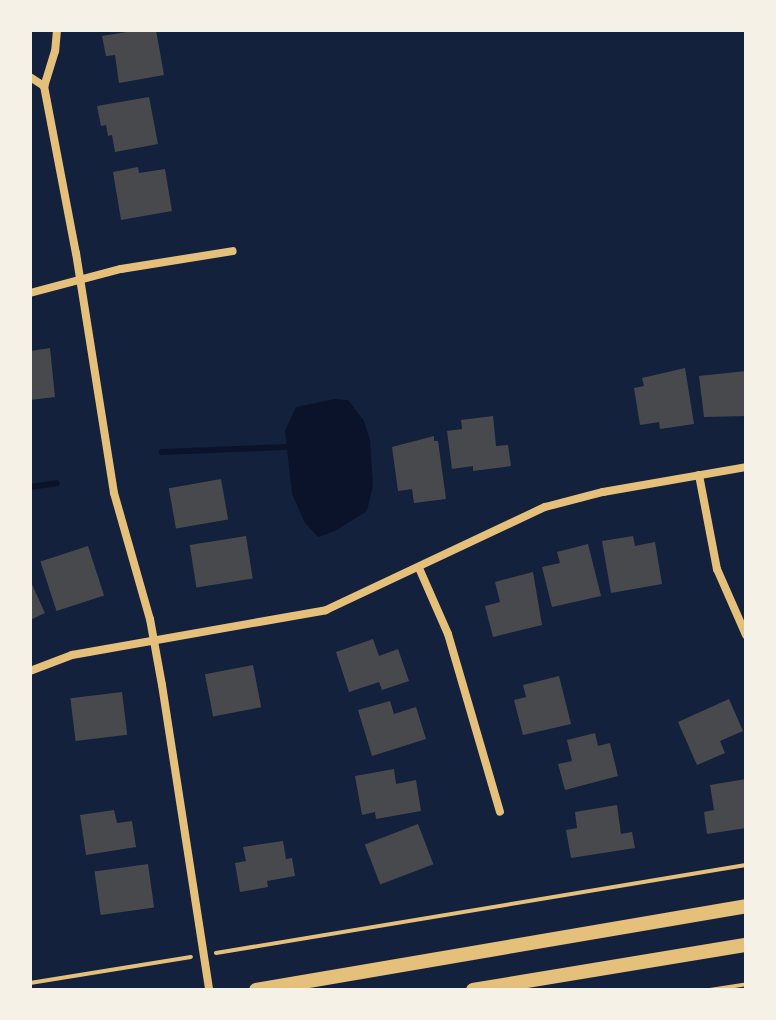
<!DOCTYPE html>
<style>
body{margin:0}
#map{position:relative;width:776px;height:1020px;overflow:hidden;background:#14213d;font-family:Arial,sans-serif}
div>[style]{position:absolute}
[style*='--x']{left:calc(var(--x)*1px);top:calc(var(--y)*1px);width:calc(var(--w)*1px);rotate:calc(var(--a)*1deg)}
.water>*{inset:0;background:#0b132b}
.stream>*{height:6px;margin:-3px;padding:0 3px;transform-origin:3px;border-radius:3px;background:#0b132b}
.building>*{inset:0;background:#48494c;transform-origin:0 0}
.path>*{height:4px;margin:-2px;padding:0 2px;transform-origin:2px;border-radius:2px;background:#e5c07b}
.minor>*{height:8px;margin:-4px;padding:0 4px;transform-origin:4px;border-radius:4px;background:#e5c07b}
.tertiary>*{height:14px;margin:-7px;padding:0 7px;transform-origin:7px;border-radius:7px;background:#e5c07b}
span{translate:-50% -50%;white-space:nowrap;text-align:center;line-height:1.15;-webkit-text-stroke:7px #f6f1e7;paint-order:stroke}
.frame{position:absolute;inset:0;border:32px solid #f6f1e7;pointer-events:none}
</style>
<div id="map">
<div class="water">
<i style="clip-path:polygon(335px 399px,348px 400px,364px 421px,370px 440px,373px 485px,367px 511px,335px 531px,318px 537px,305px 523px,292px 494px,285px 431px,296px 407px)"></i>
</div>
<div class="stream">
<i style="--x:162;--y:452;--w:123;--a:-2.3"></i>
<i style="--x:30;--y:487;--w:27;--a:-8"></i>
</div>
<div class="building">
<i style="clip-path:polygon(139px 30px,156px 30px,164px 75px,119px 83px,115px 55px,106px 56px,102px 36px)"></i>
<i style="clip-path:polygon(149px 97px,158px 144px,115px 152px,112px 135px,108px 136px,106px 125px,101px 126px,97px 106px)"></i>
<i style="clip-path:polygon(138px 167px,139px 173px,165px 169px,172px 211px,121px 220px,113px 172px)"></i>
<i style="clip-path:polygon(50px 348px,55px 397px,30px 400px,30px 351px)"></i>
<i style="clip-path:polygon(685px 368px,694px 424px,660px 429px,659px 422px,640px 425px,634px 388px,644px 386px,642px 378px)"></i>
<i style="clip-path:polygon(746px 371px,746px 416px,704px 417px,699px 376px)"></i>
<i style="clip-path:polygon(493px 416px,496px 446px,508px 445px,511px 466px,473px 471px,473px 466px,452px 469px,447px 431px,462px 429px,461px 420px)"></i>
<i style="clip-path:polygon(434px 436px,434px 441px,438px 441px,446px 499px,414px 503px,412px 489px,398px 491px,392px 447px)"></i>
<i style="left:221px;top:479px;width:41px;height:53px;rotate:80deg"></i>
<i style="left:246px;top:536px;width:43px;height:57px;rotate:81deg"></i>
<i style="clip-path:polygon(633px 536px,635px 546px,655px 542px,662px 584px,611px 593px,602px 541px)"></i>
<i style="clip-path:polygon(588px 544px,601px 596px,552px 607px,542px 567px,560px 563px,557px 552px)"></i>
<i style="left:88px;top:546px;width:52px;height:50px;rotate:72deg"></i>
<i style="clip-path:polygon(533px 572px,542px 625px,493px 637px,485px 606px,500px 602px,495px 582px)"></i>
<i style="clip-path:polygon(30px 580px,45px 613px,30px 620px)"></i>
<i style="clip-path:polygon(373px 639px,379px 656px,398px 649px,409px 681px,382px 690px,379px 682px,349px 692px,336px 652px)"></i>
<i style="left:253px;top:665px;width:43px;height:49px;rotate:79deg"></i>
<i style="clip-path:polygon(559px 676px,571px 724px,523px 735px,514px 700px,526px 697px,523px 685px)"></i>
<i style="left:122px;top:692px;width:43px;height:52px;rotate:83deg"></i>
<i style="clip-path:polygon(729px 699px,743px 731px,720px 741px,725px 753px,697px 765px,678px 722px)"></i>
<i style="clip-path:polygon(390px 701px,394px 714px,416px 707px,426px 739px,372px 756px,358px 710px)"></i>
<i style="clip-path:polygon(595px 733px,598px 746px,610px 743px,618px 776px,565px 790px,558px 764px,572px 761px,567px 740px)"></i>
<i style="clip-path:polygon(394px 769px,396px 784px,416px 780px,421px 811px,376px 819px,375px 812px,362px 815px,355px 776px)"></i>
<i style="clip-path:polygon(746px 779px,746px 828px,707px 834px,704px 812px,714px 810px,710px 785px)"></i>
<i style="clip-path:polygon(617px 805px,621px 834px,632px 832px,635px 848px,571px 858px,566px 830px,577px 828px,575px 812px)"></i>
<i style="clip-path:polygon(114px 810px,117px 823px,132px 821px,136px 847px,86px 855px,80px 815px)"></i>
<i style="left:418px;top:824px;width:43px;height:57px;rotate:69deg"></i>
<i style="clip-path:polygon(283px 841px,286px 859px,292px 858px,295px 876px,267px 881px,268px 887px,240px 892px,235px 863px,246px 861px,243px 847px)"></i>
<i style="left:148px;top:864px;width:44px;height:54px;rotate:82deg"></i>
</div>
<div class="path">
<i style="--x:216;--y:953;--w:537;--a:-9.43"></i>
<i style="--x:30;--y:983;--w:163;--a:-9.2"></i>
<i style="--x:710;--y:990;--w:36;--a:-9"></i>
</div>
<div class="minor">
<i style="--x:57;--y:30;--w:21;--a:95"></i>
<i style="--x:55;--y:51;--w:37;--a:107"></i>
<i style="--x:44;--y:86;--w:170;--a:79.2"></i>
<i style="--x:76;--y:253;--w:243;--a:81"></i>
<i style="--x:114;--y:493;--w:131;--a:74.1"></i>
<i style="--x:150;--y:619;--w:67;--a:79.7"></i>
<i style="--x:162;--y:685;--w:309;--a:81.2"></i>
<i style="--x:30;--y:77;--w:17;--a:33"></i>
<i style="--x:30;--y:293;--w:94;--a:-14.8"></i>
<i style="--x:121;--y:269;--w:113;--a:-9.1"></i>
<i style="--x:699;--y:475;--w:96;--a:79.2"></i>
<i style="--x:717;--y:569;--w:72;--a:66.3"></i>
<i style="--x:419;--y:568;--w:72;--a:66.3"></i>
<i style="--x:448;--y:634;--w:185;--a:73.7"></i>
<i style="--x:30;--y:671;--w:45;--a:-20.9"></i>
<i style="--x:72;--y:655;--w:258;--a:-10"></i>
<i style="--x:326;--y:610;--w:242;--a:-25.2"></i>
<i style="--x:545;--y:507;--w:60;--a:-14.5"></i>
<i style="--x:603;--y:492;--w:145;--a:-9.9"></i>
</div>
<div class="tertiary">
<i style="--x:256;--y:990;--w:497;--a:-9.7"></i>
<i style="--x:473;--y:990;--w:277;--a:-9.4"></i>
</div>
<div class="frame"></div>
</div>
